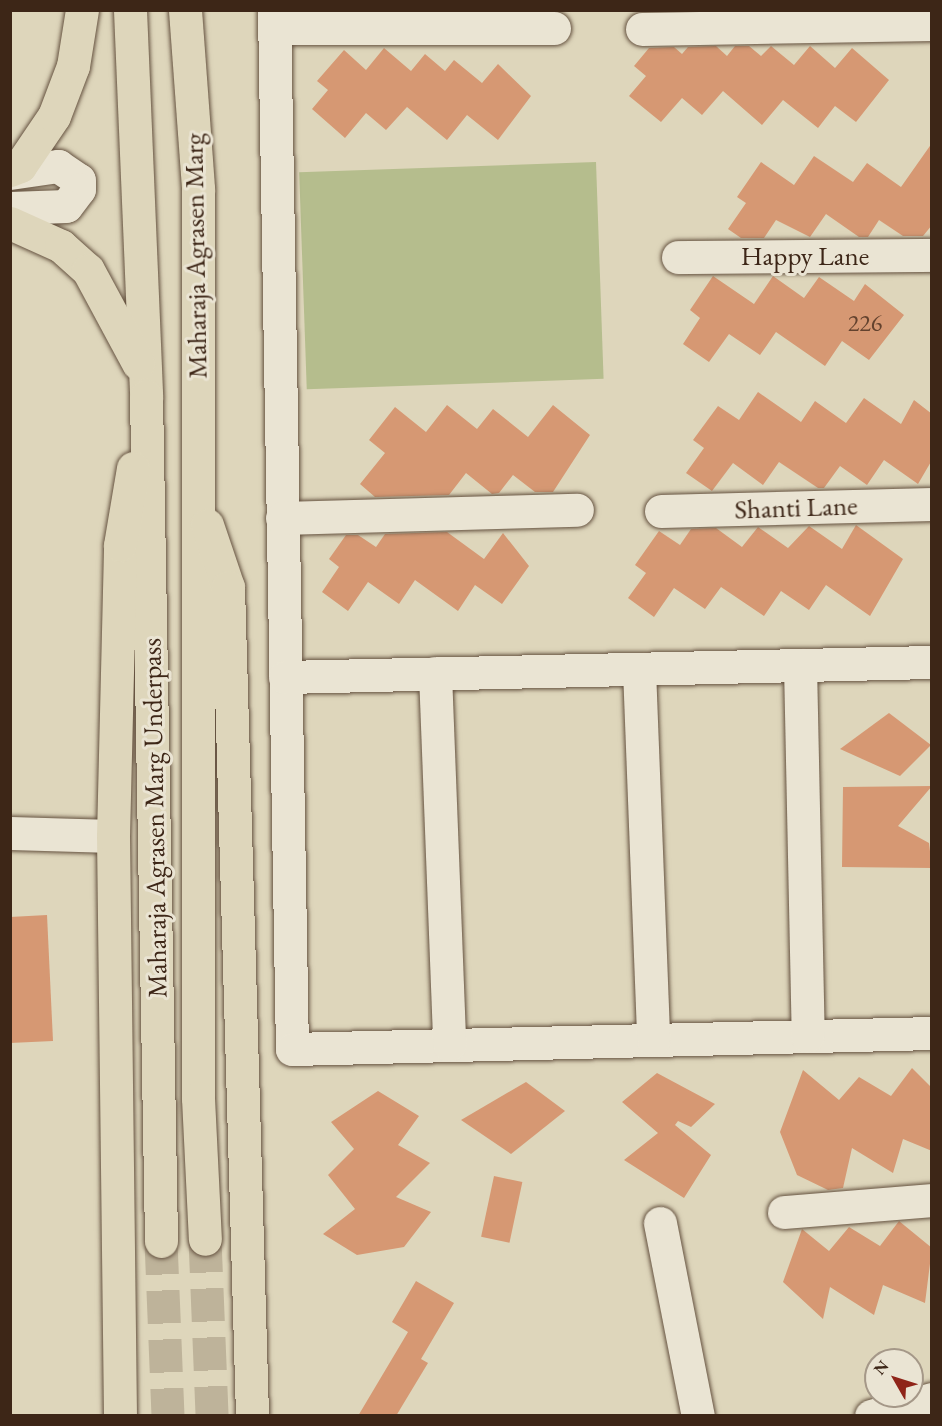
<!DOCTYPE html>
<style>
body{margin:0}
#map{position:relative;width:942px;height:1426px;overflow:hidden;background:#ded6bb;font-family:"EB Garamond",serif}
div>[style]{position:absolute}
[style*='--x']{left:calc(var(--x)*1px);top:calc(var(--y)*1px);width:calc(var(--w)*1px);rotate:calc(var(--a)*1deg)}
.green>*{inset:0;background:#b5bd8d;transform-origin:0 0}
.building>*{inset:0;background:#d69873;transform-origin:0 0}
.major-tunnel>*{height:33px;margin-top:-16.5px;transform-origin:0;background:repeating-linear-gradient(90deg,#beb39a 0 33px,transparent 0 49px)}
.roads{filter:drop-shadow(0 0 2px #655240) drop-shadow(0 0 2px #655240)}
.minor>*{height:33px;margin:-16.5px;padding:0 16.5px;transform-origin:16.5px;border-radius:16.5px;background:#eae4d3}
.major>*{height:33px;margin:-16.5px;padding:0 16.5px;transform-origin:16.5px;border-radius:16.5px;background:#ded6bb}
span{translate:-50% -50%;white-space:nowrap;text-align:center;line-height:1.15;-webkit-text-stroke:6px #eae4d3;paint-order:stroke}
.number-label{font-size:24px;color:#63422e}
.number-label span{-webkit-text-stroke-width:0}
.street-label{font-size:27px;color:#3d2617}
.frame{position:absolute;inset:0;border:12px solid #3d2617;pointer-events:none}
.north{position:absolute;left:864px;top:1348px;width:60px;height:60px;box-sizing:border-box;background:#eae4d3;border:2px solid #a59888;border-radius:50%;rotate:309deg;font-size:16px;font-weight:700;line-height:24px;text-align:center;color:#3d2617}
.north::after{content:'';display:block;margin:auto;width:21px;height:27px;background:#8f2418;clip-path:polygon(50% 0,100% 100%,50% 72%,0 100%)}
</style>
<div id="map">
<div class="green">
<i style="left:596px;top:162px;width:217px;height:297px;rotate:88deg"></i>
</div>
<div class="building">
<i style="clip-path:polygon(716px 46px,727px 56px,735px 46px,749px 46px,761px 56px,771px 46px,794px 65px,810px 46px,835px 68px,852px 48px,889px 80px,856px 122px,835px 106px,818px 128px,783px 100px,762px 125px,723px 91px,702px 115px,682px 98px,661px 122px,629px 96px,646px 76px,634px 66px,649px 48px,674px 47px,682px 54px,688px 47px)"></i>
<i style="clip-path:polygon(384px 48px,411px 71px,425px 54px,445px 71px,454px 60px,482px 83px,498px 64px,531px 96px,498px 140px,467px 115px,447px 140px,407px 107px,386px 130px,366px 113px,345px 138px,312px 109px,328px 90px,317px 81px,344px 50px,366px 70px)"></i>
<i style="clip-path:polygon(932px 143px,932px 225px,923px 236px,903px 236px,879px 220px,868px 237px,859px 237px,826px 214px,810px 237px,776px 220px,764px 238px,741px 238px,728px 229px,746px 203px,737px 197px,761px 162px,794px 185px,814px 156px,853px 182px,867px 163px,901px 187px)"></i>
<i style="clip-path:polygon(713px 276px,754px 304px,773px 276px,804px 298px,819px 277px,854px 301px,865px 284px,904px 315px,869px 360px,842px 341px,825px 366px,776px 332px,760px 355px,729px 334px,709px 362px,683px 344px,700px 318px,690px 310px)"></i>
<i style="clip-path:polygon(758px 392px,801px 422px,815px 401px,846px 423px,864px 398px,901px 424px,914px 400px,932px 414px,932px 460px,918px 484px,884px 460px,867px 485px,840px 466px,824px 488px,818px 488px,779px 462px,763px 485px,733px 463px,712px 491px,686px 473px,704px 448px,693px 440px,718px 406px,739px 420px)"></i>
<i style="clip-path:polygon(447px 405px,477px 429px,493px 409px,528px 437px,553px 405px,590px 435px,553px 492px,535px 492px,513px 475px,499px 493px,492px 494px,466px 473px,449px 495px,375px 497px,360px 484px,385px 453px,369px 440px,395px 407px,426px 432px)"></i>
<i style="clip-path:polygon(856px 525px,903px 559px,870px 616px,826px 585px,809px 610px,781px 591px,764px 616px,721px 587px,705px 609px,674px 588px,654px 617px,628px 598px,646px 573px,635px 565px,659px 531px,680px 545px,691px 529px,716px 528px,742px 547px,758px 527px,788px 548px,809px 526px,842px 549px)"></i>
<i style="clip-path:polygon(447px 532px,484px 559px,503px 533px,529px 566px,502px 604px,475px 585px,458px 611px,415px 580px,399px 604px,368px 582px,348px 611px,322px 592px,339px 567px,329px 559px,346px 535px,358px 535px,376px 547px,385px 534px)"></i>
<i style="clip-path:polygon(889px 713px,931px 745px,900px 776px,840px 749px)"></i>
<i style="clip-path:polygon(932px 786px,898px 826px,929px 843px,932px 868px,842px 867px,843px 787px)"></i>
<i style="clip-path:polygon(47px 915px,53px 1041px,10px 1043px,10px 917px)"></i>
<i style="clip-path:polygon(912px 1068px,932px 1088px,932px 1151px,903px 1139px,893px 1173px,852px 1148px,843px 1188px,828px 1190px,797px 1175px,780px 1132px,803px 1070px,839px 1100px,859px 1077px,891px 1096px)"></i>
<i style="clip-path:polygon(657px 1073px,715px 1104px,691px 1127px,678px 1121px,675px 1125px,711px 1155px,684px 1198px,624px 1160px,658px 1133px,622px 1102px)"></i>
<i style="clip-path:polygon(526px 1082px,565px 1111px,511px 1154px,461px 1120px)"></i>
<i style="clip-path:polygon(378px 1091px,419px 1116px,398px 1145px,430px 1163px,396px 1197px,431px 1212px,404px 1247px,357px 1255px,323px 1234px,355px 1209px,328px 1175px,354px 1149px,331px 1122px)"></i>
<i style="left:494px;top:1176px;width:29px;height:62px;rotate:12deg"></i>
<i style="clip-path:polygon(899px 1221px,932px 1248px,925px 1303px,883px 1285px,874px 1315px,830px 1287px,823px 1319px,783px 1282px,802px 1229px,829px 1251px,849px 1227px,880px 1246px)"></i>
<i style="clip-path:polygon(416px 1281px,454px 1303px,421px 1359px,428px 1363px,396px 1416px,358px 1416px,408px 1332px,392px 1322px)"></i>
</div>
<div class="major-tunnel">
<i style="--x:205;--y:1239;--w:177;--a:87.7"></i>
<i style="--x:161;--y:1241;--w:175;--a:87.7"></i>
</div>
<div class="roads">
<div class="minor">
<i style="--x:274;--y:10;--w:1039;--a:89.01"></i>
<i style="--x:292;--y:1049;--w:640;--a:-1.43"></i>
<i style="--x:274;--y:28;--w:280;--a:0"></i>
<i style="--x:642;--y:29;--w:290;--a:-1"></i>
<i style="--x:10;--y:173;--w:49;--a:-8.3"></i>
<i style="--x:58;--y:166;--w:25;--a:34"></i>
<i style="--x:79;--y:180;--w:9;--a:90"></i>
<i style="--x:79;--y:189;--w:21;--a:127"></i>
<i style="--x:66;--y:206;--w:56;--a:178"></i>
<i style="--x:678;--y:257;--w:254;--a:-0.5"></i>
<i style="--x:661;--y:511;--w:271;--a:-1.5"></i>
<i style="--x:282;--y:518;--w:295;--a:-1.6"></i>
<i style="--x:800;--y:665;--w:371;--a:88.8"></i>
<i style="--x:639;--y:669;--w:371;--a:87.8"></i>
<i style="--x:435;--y:673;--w:372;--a:87.8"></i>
<i style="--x:285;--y:677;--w:647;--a:-1.33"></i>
<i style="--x:10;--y:833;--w:103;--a:1.7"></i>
<i style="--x:784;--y:1212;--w:148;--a:-4.6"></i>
<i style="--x:660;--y:1223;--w:197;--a:78.9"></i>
<i style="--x:871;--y:1416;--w:63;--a:-15.6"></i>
</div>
<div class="major">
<i style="--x:130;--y:10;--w:386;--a:87.6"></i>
<i style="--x:146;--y:396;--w:845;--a:88.98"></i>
<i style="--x:185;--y:10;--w:179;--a:85.8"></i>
<i style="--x:198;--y:189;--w:909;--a:90"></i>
<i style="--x:198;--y:1098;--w:141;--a:87.2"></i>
<i style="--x:10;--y:170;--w:11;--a:-22"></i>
<i style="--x:20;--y:166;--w:60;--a:-55.8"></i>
<i style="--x:54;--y:116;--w:53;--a:-69.2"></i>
<i style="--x:73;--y:66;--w:57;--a:-80.9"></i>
<i style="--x:10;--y:223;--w:56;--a:24.3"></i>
<i style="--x:61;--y:246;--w:36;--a:42"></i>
<i style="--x:88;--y:270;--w:106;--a:61.7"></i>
<i style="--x:207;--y:525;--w:65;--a:71.3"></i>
<i style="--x:228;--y:587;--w:829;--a:88.34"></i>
<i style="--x:120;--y:1416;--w:580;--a:-90.69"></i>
<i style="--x:113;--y:836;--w:291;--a:-88.6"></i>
<i style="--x:120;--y:545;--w:78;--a:-80.4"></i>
</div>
</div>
<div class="number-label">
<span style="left:865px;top:323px">226</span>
</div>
<div class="street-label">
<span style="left:195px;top:256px;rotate:-91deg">Maharaja Agrasen Marg</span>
<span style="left:805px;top:256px">Happy Lane</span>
<span style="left:796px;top:507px;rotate:-2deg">Shanti Lane</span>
<span style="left:154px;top:818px;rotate:-91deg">Maharaja Agrasen Marg Underpass</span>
</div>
<div class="frame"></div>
<div class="north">N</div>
</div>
